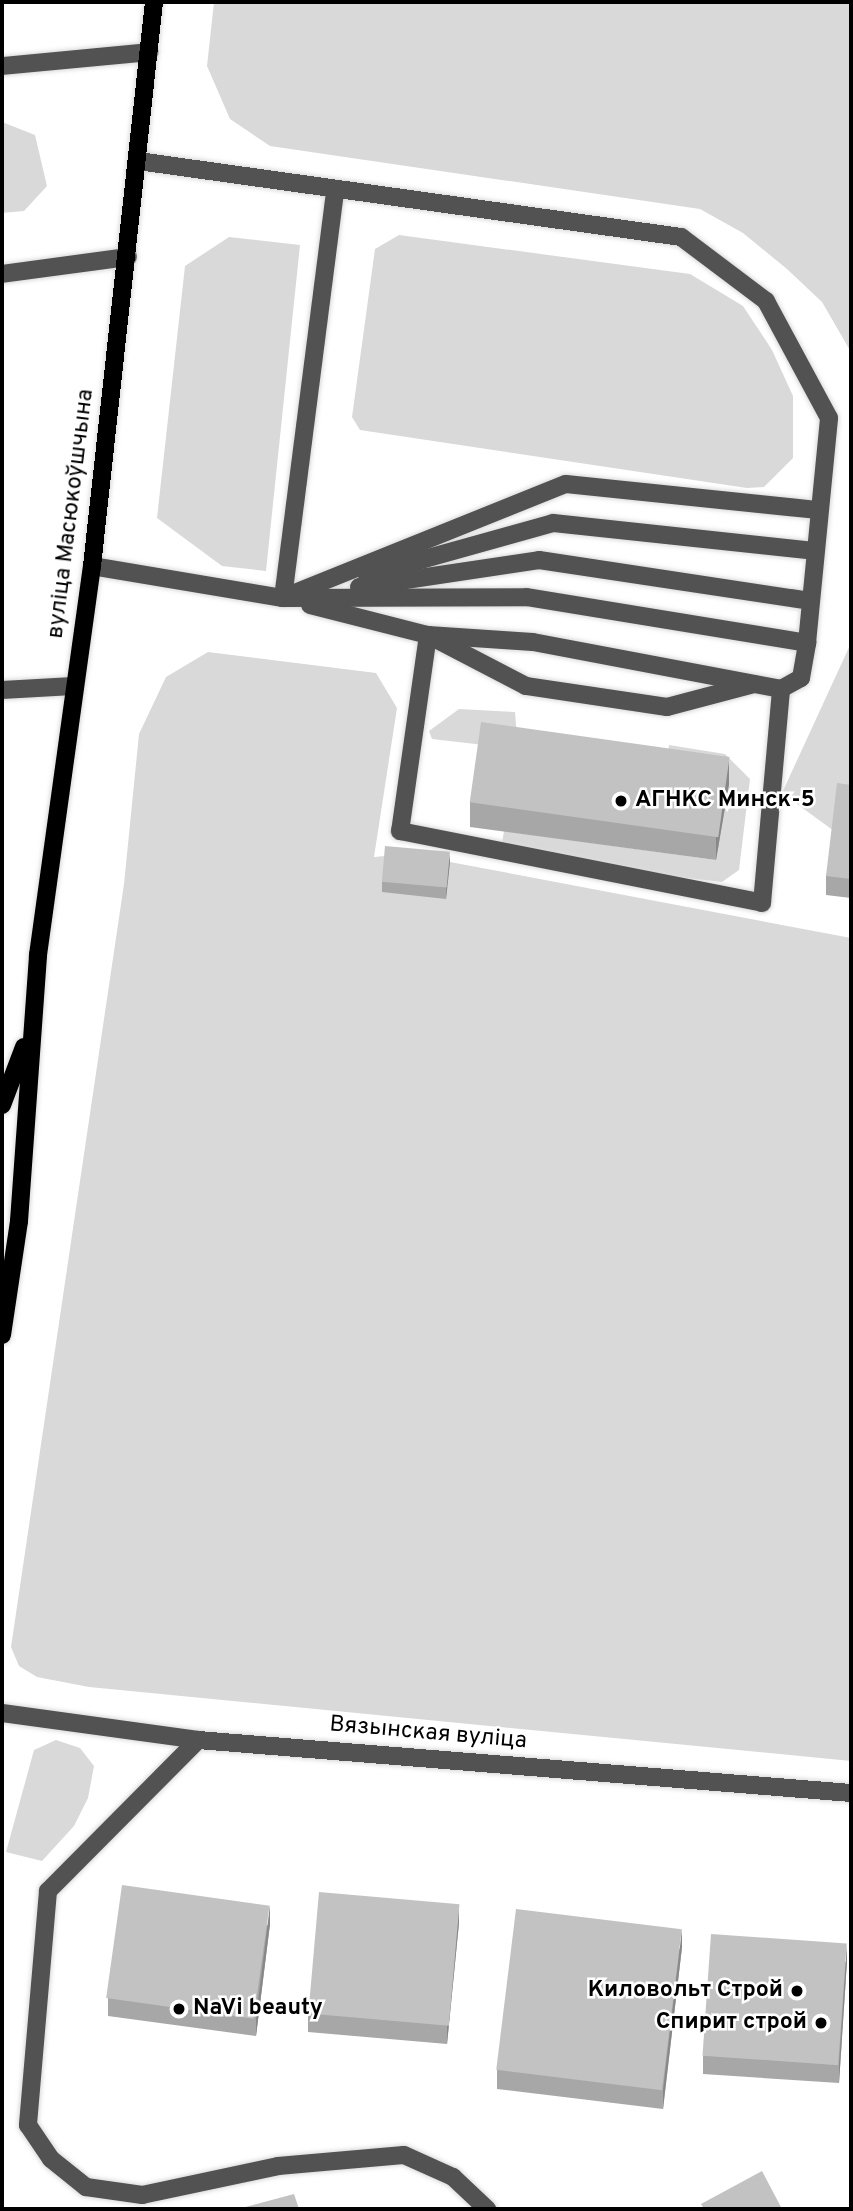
<!DOCTYPE html>
<meta charset="utf-8">
<style>
body{margin:0}
#map{position:relative;width:853px;height:2211px;overflow:hidden;background:#fff;font-family:Overpass,sans-serif}
div>[style]{position:absolute}
[style*='--x']{left:calc(var(--x)*1px);top:calc(var(--y)*1px);width:calc(var(--w)*1px);rotate:calc(var(--a)*1deg)}
.green>*{inset:0;background:#d9d9d9}
.roads{filter:drop-shadow(0 0 2px #dbdbdb) drop-shadow(0 0 2px #dbdbdb)}
.minor>*{height:18px;margin:-9px;padding:0 9px;transform-origin:9px;border-radius:9px;background:#525252}
.major>*{height:18px;margin:-9px;padding:0 9px;transform-origin:9px;border-radius:9px;background:#000}
.wall>*{inset:0;background:#a7a7a7}
.shaded-wall>*{inset:0;background:#888}
.building>*{inset:0;background:#c2c2c2;transform-origin:0 0}
.dots>*{width:19px;height:19px;translate:-50% -50%;box-sizing:border-box;border:4px solid #fff;border-radius:50%}
span{translate:-50% -50%;white-space:nowrap;text-align:center;line-height:1.15;-webkit-text-stroke:5px #fff;paint-order:stroke}
.street-label{font-size:23px;color:#000}
.poi-label{font-size:23px;color:#000;font-weight:700}
.left{translate:0 -50%;text-align:left}
.right{translate:-100% -50%;text-align:right}
.frame{position:absolute;inset:0;border:4px solid #000;pointer-events:none}
</style>
<div id="map">
<div class="green">
<i style="clip-path:polygon(214px 2px,851px 2px,851px 352px,822px 302px,787px 269px,743px 233px,700px 209px,270px 146px,230px 119px,207px 66px)"></i>
<i style="clip-path:polygon(2px 122px,35px 135px,47px 186px,24px 211px,2px 213px)"></i>
<i style="clip-path:polygon(399px 235px,690px 274px,743px 306px,772px 350px,793px 396px,793px 458px,764px 487px,747px 488px,360px 430px,352px 417px,375px 249px)"></i>
<i style="clip-path:polygon(229px 237px,300px 245px,266px 571px,222px 566px,157px 518px,185px 266px)"></i>
<i style="clip-path:polygon(851px 643px,851px 803px,834px 831px,782px 793px)"></i>
<i style="clip-path:polygon(208px 652px,376px 673px,397px 708px,374px 857px,385px 856px,446px 898px,450px 862px,851px 938px,851px 1761px,89px 1687px,37px 1677px,19px 1666px,11px 1647px,124px 884px,139px 734px,166px 677px)"></i>
<i style="clip-path:polygon(459px 709px,515px 712px,518px 749px,432px 739px,429px 731px)"></i>
<i style="clip-path:polygon(669px 745px,725px 754px,750px 779px,739px 870px,722px 882px,500px 856px,504px 831px,716px 860px,666px 773px)"></i>
<i style="clip-path:polygon(56px 1740px,80px 1748px,94px 1766px,88px 1798px,74px 1826px,42px 1861px,6px 1852px,34px 1750px)"></i>
</div>
<div class="roads">
<div class="minor">
<i style="--x:2;--y:66;--w:148;--a:-5.4"></i>
<i style="--x:2;--y:274;--w:127;--a:-7.7"></i>
<i style="--x:92;--y:566;--w:194;--a:9.5"></i>
<i style="--x:283;--y:598;--w:244;--a:-0.2"></i>
<i style="--x:527;--y:597;--w:284;--a:9.3"></i>
<i style="--x:807;--y:643;--w:226;--a:-84.4"></i>
<i style="--x:829;--y:418;--w:133;--a:-118.3"></i>
<i style="--x:766;--y:301;--w:106;--a:-143"></i>
<i style="--x:681;--y:237;--w:548;--a:-172.03"></i>
<i style="--x:367;--y:575;--w:193;--a:-15.6"></i>
<i style="--x:553;--y:523;--w:263;--a:6.1"></i>
<i style="--x:359;--y:587;--w:182;--a:-8.5"></i>
<i style="--x:539;--y:560;--w:274;--a:8.6"></i>
<i style="--x:292;--y:594;--w:295;--a:-21.9"></i>
<i style="--x:566;--y:484;--w:254;--a:5.9"></i>
<i style="--x:283;--y:598;--w:409;--a:-82.7"></i>
<i style="--x:310;--y:605;--w:122;--a:14.3"></i>
<i style="--x:428;--y:635;--w:105;--a:3.8"></i>
<i style="--x:533;--y:642;--w:252;--a:10.7"></i>
<i style="--x:781;--y:689;--w:23;--a:-29"></i>
<i style="--x:801;--y:678;--w:36;--a:-80"></i>
<i style="--x:754;--y:684;--w:90;--a:165.2"></i>
<i style="--x:667;--y:707;--w:143;--a:-171.5"></i>
<i style="--x:526;--y:686;--w:110;--a:-152.5"></i>
<i style="--x:428;--y:635;--w:198;--a:98.1"></i>
<i style="--x:400;--y:831;--w:369;--a:11.2"></i>
<i style="--x:762;--y:903;--w:215;--a:-84.9"></i>
<i style="--x:2;--y:690;--w:71;--a:-3.2"></i>
<i style="--x:2;--y:1713;--w:198;--a:7.8"></i>
<i style="--x:198;--y:1740;--w:655;--a:4.64"></i>
<i style="--x:198;--y:1740;--w:213;--a:134.8"></i>
<i style="--x:48;--y:1891;--w:235;--a:94.9"></i>
<i style="--x:28;--y:2125;--w:41;--a:55.9"></i>
<i style="--x:51;--y:2159;--w:45;--a:38.7"></i>
<i style="--x:86;--y:2187;--w:57;--a:8.1"></i>
<i style="--x:142;--y:2195;--w:139;--a:-12"></i>
<i style="--x:278;--y:2166;--w:126;--a:-5"></i>
<i style="--x:404;--y:2155;--w:54;--a:24.2"></i>
<i style="--x:453;--y:2177;--w:47;--a:43.3"></i>
</div>
<div class="major">
<i style="--x:2;--y:1105;--w:62;--a:-69.2"></i>
<i style="--x:2;--y:1335;--w:115;--a:-81.5"></i>
<i style="--x:19;--y:1221;--w:267;--a:-85.9"></i>
<i style="--x:38;--y:955;--w:393;--a:-82.1"></i>
<i style="--x:92;--y:566;--w:567;--a:-83.73"></i>
</div>
</div>
<div class="wall">
<i style="clip-path:polygon(729px 784px,716px 860px,470px 827px,470px 802px)"></i>
<i style="clip-path:polygon(851px 785px,851px 898px,826px 895px,826px 876px)"></i>
<i style="clip-path:polygon(450px 862px,446px 899px,382px 892px,382px 882px)"></i>
<i style="clip-path:polygon(459px 1923px,447px 2044px,308px 2032px,308px 2014px)"></i>
<i style="clip-path:polygon(270px 1924px,256px 2036px,108px 2016px,108px 1998px)"></i>
<i style="clip-path:polygon(682px 1947px,663px 2109px,497px 2089px,497px 2070px)"></i>
<i style="clip-path:polygon(847px 1961px,839px 2083px,703px 2074px,703px 2056px)"></i>
</div>
<div class="shaded-wall">
<i style="clip-path:polygon(729px 759px,729px 784px,716px 860px,716px 835px)"></i>
<i style="clip-path:polygon(450px 852px,450px 862px,446px 899px,446px 889px)"></i>
<i style="clip-path:polygon(270px 1905px,270px 1924px,256px 2036px,256px 2017px)"></i>
<i style="clip-path:polygon(459px 1905px,459px 1923px,447px 2044px,447px 2026px)"></i>
<i style="clip-path:polygon(682px 1929px,682px 1947px,663px 2109px,663px 2090px)"></i>
<i style="clip-path:polygon(847px 1943px,847px 1961px,839px 2083px,839px 2064px)"></i>
</div>
<div class="building">
<i style="left:481px;top:722px;width:251px;height:81px;rotate:8deg"></i>
<i style="clip-path:polygon(837px 783px,851px 785px,851px 879px,826px 876px)"></i>
<i style="left:385px;top:846px;width:65px;height:36px;rotate:5deg"></i>
<i style="left:122px;top:1885px;width:149px;height:114px;rotate:8deg"></i>
<i style="left:319px;top:1892px;width:141px;height:122px;rotate:5deg"></i>
<i style="left:516px;top:1909px;width:167px;height:162px;rotate:7deg"></i>
<i style="left:711px;top:1934px;width:136px;height:122px;rotate:4deg"></i>
<i style="clip-path:polygon(762px 2171px,782px 2209px,704px 2209px,701px 2204px)"></i>
<i style="clip-path:polygon(294px 2194px,299px 2209px,238px 2209px)"></i>
</div>
<div class="dots">
<i style="left:621px;top:801px;background:#000"></i>
<i style="left:797px;top:1991px;background:#000"></i>
<i style="left:179px;top:2009px;background:#000"></i>
<i style="left:821px;top:2023px;background:#000"></i>
</div>
<div class="street-label">
<span style="left:72px;top:514px;rotate:-83deg">вуліца Масюкоўшчына</span>
<span style="left:428px;top:1734px;rotate:5deg">Вязынская вуліца</span>
</div>
<div class="poi-label">
<span class="left" style="left:635px;top:801px">АГНКС Минск-5</span>
<span class="right" style="left:783px;top:1991px">Киловольт Строй</span>
<span class="left" style="left:193px;top:2009px">NaVi beauty</span>
<span class="right" style="left:807px;top:2023px">Спирит строй</span>
</div>
<div class="frame"></div>
</div>
